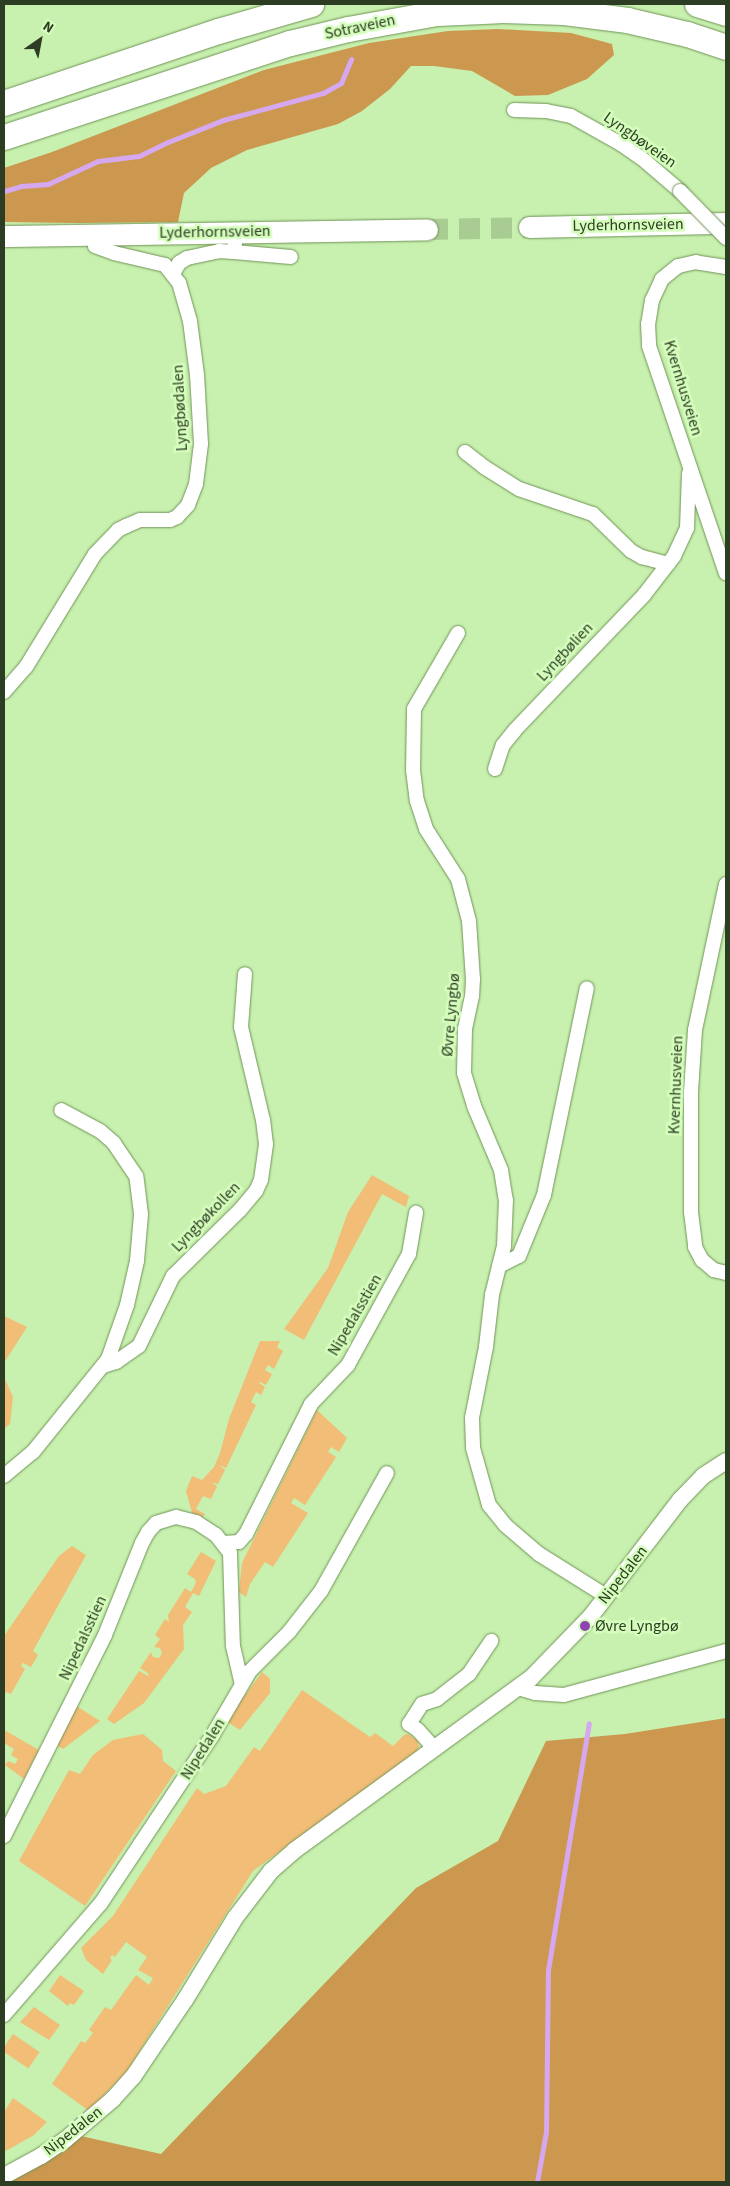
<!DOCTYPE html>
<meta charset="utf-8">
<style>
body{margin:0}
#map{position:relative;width:730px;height:2186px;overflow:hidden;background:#c8f0af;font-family:"Source Sans 3",sans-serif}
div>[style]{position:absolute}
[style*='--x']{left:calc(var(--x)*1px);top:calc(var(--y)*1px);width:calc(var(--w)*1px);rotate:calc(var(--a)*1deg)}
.green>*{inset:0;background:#f1bd77;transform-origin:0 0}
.forest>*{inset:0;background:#cc974e}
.stream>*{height:5px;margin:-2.5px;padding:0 2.5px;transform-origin:2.5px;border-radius:2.5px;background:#d6a8ef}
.primary-tunnel>*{height:21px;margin-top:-10.5px;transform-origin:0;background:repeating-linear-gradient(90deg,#a9cc93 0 21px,transparent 0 32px)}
.roads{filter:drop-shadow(0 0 1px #709457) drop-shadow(0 0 1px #709457)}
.minor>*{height:14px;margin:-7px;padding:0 7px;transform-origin:7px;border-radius:7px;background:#fff}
.tertiary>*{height:16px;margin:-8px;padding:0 8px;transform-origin:8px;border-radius:8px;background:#fff}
.primary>*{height:21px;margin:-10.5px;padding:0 10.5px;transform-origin:10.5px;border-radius:10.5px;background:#fff}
.motorway>*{height:25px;margin:-12.5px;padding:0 12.5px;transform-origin:12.5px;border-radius:12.5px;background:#fff}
.bridges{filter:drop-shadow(0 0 1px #709457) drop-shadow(0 0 1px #709457)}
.minor-bridge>*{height:14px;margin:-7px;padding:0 7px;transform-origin:7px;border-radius:7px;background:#fff}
.dots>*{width:14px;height:14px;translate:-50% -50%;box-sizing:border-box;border:2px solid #d5febc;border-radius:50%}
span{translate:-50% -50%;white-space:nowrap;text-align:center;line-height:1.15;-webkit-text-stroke:5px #d5febc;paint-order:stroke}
.street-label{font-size:16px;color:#2d3d23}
.poi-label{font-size:16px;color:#2d3d23}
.left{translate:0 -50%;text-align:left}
.frame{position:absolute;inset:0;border:5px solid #2d3d23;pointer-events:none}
.north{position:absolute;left:15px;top:15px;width:50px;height:50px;-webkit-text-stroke:4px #d5febc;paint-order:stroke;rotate:33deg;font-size:14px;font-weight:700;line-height:20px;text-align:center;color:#2d3d23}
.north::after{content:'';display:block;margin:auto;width:18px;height:22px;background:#2d3d23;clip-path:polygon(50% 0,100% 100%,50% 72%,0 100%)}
</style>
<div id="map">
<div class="green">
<i style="clip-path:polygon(372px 1175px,409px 1196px,406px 1207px,382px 1194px,304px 1340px,284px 1329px,328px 1268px,348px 1212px)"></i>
<i style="clip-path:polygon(4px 1316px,27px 1327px,4px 1363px)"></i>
<i style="clip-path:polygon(260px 1341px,280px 1341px,277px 1347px,283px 1351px,274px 1369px,268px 1365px,265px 1370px,272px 1374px,266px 1385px,260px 1382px,259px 1383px,265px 1387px,261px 1395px,256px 1392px,251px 1402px,256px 1405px,226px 1468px,219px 1465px,225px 1470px,218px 1484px,211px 1482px,217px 1486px,211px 1499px,203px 1496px,196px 1509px,205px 1514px,202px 1518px,193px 1516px,186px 1491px,192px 1476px,202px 1480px,214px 1467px,220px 1453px,229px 1419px)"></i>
<i style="clip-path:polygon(4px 1377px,13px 1397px,10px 1424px,4px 1429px)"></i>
<i style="clip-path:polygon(317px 1410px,347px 1438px,339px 1452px,331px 1447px,328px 1452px,336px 1457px,305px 1505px,294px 1498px,291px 1503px,308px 1513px,273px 1567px,265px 1562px,250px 1584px,246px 1597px,239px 1592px,242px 1563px)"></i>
<i style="clip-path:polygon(72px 1546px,86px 1555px,33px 1651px,38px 1655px,31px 1667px,23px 1663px,21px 1666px,25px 1669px,11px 1694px,6px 1692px,4px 1696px,4px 1636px,59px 1556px)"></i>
<i style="clip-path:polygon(201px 1552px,216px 1561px,199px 1596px,193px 1593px,185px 1607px,192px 1612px,183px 1625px,184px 1649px,144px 1703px,114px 1724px,107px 1719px,139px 1671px,148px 1676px,149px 1674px,140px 1668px,151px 1652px,153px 1657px,159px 1658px,162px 1653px,160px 1648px,154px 1647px,160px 1639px,155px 1635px,165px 1619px,169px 1622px,168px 1615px,185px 1588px,191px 1592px,196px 1583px,195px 1579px,187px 1574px)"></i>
<i style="clip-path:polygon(262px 1672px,270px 1679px,270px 1693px,240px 1730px,226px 1721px)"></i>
<i style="clip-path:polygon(302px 1690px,370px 1737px,375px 1733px,393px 1746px,404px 1735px,408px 1734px,418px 1741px,419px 1748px,416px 1752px,253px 1871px,127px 2071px,89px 2111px,52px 2084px,81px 2041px,85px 2043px,93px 2033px,89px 2030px,105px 2007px,111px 2010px,136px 1975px,149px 1985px,153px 1978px,138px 1970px,147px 1957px,126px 1942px,115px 1957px,112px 1955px,110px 1958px,112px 1960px,103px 1974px,86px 1960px,81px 1948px,113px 1916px,197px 1788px,204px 1794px,226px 1786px,254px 1747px,260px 1751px)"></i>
<i style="clip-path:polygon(75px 1705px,100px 1721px,63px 1749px,56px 1745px)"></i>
<i style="clip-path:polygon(4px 1730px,39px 1750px,24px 1779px,5px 1765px,8px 1761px,15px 1764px,18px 1759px,11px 1755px,14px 1749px,4px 1743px)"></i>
<i style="clip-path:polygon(143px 1734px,162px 1750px,163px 1761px,176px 1771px,85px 1906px,19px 1861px,69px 1770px,80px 1774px,93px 1755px,113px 1740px)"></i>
<i style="clip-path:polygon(60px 1975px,84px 1991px,74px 2005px,70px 2003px,68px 2006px,49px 1991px)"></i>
<i style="clip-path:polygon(34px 2007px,60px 2025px,49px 2040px,20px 2022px)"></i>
<i style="left:13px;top:2034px;width:32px;height:20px;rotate:34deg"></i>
<i style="clip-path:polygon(13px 2098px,47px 2122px,34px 2135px,4px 2152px,4px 2112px)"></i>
</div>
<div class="forest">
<i style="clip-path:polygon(498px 29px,571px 33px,612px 44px,614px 55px,587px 79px,548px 95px,515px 96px,472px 71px,434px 66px,411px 66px,390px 89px,362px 111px,338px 124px,247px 150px,211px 168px,184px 193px,178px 222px,77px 223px,4px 222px,4px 168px,52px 152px,264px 70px,369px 43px,448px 31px)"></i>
<i style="clip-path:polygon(726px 1718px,726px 2182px,4px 2182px,72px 2134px,161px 2154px,416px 1888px,498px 1841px,546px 1741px,625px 1734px)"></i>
</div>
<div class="stream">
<i style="--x:4;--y:191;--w:18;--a:-16"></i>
<i style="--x:21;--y:186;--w:27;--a:-4"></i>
<i style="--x:48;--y:184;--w:55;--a:-24.7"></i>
<i style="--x:98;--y:161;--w:41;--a:-7"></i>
<i style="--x:139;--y:156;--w:32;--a:-26"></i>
<i style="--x:168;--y:142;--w:59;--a:-21.8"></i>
<i style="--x:223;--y:120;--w:104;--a:-15.1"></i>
<i style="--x:323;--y:93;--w:21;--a:-29"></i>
<i style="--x:341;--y:83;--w:26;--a:-67"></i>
<i style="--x:537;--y:2182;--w:51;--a:-79.8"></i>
<i style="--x:546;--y:2132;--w:162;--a:-89.3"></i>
<i style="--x:548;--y:1970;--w:250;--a:-80.6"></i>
</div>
<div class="primary-tunnel">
<i style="--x:427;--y:229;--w:102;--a:-1.1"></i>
</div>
<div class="roads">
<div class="minor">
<i style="--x:514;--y:110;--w:32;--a:2"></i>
<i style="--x:546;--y:111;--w:25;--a:11"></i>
<i style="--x:571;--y:116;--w:57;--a:29.2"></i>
<i style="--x:621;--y:144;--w:29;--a:35"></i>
<i style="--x:645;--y:161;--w:46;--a:40.6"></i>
<i style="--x:234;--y:252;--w:57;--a:5"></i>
<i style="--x:726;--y:267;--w:30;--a:-171"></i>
<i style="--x:696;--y:262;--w:18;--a:167"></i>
<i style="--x:678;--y:266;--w:21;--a:141"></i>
<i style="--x:662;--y:279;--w:23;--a:115"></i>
<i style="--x:652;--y:300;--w:24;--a:99"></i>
<i style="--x:648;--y:324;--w:22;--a:87"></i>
<i style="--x:649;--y:346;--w:240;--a:71.3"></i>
<i style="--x:173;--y:274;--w:13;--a:-61"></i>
<i style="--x:179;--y:263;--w:9;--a:-32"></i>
<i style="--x:187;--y:258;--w:33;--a:-12"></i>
<i style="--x:219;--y:251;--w:15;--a:4"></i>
<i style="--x:234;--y:252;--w:20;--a:-84"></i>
<i style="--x:465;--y:452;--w:24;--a:38"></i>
<i style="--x:484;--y:467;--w:41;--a:32.2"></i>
<i style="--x:519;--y:489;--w:78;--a:18.7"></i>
<i style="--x:593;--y:514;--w:53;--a:44.2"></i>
<i style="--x:631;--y:551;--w:13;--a:29"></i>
<i style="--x:642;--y:557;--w:27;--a:15"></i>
<i style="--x:458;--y:633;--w:88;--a:120.1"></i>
<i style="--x:414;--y:709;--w:61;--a:90.9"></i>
<i style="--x:413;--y:770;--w:31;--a:83"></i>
<i style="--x:417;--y:801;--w:29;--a:72"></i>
<i style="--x:426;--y:829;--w:59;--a:57.4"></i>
<i style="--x:458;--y:879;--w:43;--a:75.3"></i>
<i style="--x:469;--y:921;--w:58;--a:86.1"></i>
<i style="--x:473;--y:979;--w:17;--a:93"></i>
<i style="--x:472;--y:996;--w:34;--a:102"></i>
<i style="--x:465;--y:1029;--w:44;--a:91.3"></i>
<i style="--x:464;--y:1073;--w:34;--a:73"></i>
<i style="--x:474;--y:1106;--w:69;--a:67.1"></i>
<i style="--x:501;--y:1170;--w:30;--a:81"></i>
<i style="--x:506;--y:1200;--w:46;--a:92.5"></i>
<i style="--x:504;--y:1246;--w:50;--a:103.8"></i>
<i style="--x:492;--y:1295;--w:52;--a:96.6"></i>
<i style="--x:486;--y:1347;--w:72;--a:101.2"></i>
<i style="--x:472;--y:1418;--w:30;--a:88"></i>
<i style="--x:473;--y:1448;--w:59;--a:74.3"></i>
<i style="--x:489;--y:1505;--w:26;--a:51"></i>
<i style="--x:505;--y:1525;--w:45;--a:40.5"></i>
<i style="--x:539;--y:1554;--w:79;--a:32.1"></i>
<i style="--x:4;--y:692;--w:33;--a:-49"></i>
<i style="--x:26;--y:667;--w:132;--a:-58.6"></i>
<i style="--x:95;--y:554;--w:33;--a:-46"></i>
<i style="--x:118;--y:530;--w:9;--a:-27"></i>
<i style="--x:126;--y:526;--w:15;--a:-23"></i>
<i style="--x:140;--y:520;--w:30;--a:0"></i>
<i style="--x:170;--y:520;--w:8;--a:-23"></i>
<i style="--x:177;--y:517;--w:16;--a:-47"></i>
<i style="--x:188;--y:505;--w:22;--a:-69"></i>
<i style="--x:196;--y:484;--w:40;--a:-82.9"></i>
<i style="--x:201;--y:444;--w:69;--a:-93.3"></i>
<i style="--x:197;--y:375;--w:54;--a:-97.4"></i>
<i style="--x:190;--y:321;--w:40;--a:-106"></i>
<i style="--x:179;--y:283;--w:23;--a:-128"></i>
<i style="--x:165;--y:265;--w:52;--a:-166.8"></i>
<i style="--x:114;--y:253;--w:20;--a:-160"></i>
<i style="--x:95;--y:246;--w:12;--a:-90"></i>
<i style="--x:495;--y:769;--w:25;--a:-72"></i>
<i style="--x:503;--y:745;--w:19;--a:-51"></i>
<i style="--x:515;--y:730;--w:187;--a:-46.3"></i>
<i style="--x:644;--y:595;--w:49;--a:-52.4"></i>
<i style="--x:674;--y:556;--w:31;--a:-65"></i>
<i style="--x:687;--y:528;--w:55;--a:-87.9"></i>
<i style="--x:726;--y:884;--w:149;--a:102"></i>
<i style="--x:695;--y:1030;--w:62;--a:93.7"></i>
<i style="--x:691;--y:1092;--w:120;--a:90"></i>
<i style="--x:691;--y:1212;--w:35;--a:83"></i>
<i style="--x:695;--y:1247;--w:15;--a:62"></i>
<i style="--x:702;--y:1260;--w:16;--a:40"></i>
<i style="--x:714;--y:1270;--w:12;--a:14"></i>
<i style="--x:499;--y:1266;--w:22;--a:-27"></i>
<i style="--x:519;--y:1256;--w:66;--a:-67.7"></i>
<i style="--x:544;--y:1195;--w:211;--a:-78.3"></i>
<i style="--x:103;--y:1366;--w:14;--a:-17"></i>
<i style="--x:116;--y:1362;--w:28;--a:-35"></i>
<i style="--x:139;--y:1346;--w:78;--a:-64.1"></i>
<i style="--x:173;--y:1276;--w:94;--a:-44.6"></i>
<i style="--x:240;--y:1210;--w:25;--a:-50"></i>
<i style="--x:256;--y:1191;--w:12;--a:-66"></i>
<i style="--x:261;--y:1180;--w:36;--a:-82"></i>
<i style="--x:266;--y:1144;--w:24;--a:-97"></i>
<i style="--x:263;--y:1120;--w:96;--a:-103.3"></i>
<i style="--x:241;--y:1027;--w:53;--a:-85.7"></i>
<i style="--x:4;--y:1476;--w:38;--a:-40"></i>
<i style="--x:33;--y:1452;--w:119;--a:-51.1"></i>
<i style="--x:108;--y:1359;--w:57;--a:-70.6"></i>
<i style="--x:127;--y:1305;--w:45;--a:-77.2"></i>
<i style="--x:137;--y:1261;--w:47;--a:-85.1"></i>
<i style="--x:141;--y:1214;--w:38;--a:-97"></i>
<i style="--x:136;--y:1176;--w:40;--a:-124"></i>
<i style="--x:114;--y:1143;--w:18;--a:-139"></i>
<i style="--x:100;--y:1131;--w:44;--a:-151.7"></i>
<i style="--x:224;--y:1543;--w:15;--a:-4"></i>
<i style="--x:239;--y:1542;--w:11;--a:-49"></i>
<i style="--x:246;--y:1534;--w:145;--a:-63.4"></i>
<i style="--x:311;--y:1404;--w:54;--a:-46.5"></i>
<i style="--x:348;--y:1365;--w:127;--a:-61.2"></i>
<i style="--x:409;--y:1254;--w:42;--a:-80.3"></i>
<i style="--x:518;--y:1688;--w:18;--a:16"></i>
<i style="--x:535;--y:1693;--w:29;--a:4"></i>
<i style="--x:564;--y:1695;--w:168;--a:-15.2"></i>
<i style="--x:435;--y:1749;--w:25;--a:-132"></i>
<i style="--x:418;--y:1730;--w:11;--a:-146"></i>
<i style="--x:409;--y:1724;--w:24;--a:-57"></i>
<i style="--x:422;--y:1704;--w:16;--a:-18"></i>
<i style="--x:437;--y:1699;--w:41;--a:-38"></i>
<i style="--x:469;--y:1674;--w:40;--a:-56"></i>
<i style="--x:4;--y:1836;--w:225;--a:-63.3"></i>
<i style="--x:105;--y:1635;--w:99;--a:-68.1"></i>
<i style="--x:142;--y:1543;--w:13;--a:-61"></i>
<i style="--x:148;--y:1532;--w:12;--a:-48"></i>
<i style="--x:156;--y:1523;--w:21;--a:-17"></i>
<i style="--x:176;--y:1517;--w:21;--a:14"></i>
<i style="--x:196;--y:1522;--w:24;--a:33"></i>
<i style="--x:216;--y:1535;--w:23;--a:52"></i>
<i style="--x:230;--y:1553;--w:93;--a:88.2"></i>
<i style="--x:233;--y:1646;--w:39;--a:77"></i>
<i style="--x:4;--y:2015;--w:148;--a:-49.1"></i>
<i style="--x:101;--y:1903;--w:201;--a:-56.4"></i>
<i style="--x:212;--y:1736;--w:75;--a:-59.7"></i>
<i style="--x:250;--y:1671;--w:55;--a:-45"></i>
<i style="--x:289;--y:1632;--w:52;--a:-52"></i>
<i style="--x:321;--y:1591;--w:135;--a:-60.8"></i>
</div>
<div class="tertiary">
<i style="--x:4;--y:2176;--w:42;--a:-28.4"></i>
<i style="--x:41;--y:2156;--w:29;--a:-34"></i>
<i style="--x:65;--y:2140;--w:63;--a:-40.5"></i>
<i style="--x:113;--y:2099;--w:30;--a:-48"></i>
<i style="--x:133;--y:2077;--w:93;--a:-56"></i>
<i style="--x:185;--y:2000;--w:96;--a:-58.6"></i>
<i style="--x:235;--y:1918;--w:59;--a:-52.5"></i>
<i style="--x:271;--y:1871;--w:32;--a:-41"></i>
<i style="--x:295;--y:1850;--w:292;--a:-36.1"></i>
<i style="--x:531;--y:1678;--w:86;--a:-45.9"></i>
<i style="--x:591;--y:1616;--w:146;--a:-52.5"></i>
<i style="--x:680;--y:1500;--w:33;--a:-46"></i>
<i style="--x:703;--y:1476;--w:27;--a:-33"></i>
</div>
<div class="primary">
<i style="--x:529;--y:227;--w:197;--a:-1.2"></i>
<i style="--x:4;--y:236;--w:423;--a:-0.9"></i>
</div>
<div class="motorway">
<i style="--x:697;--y:4;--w:30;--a:17"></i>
<i style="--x:4;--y:103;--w:226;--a:-18.6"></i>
<i style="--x:218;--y:31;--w:97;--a:-16.2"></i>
<i style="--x:4;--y:137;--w:301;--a:-18.2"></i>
<i style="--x:290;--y:43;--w:60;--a:-13.6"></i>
<i style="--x:348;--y:29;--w:90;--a:-10.2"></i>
<i style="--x:437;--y:13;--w:65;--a:-2.6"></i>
<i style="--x:502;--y:10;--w:62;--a:1.8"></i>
<i style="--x:564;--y:12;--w:64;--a:7.2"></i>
<i style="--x:627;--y:20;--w:62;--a:13.1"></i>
<i style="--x:687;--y:34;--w:41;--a:18.4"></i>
</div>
</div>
<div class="bridges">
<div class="minor-bridge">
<i style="--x:680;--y:191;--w:66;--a:45.6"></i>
</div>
</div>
<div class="dots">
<i style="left:585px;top:1626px;background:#8f42b3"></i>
</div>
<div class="street-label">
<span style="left:360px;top:27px;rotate:-12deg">Sotraveien</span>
<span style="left:640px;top:140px;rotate:35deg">Lyngbøveien</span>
<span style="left:628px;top:225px;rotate:-1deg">Lyderhornsveien</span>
<span style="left:215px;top:232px;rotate:-1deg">Lyderhornsveien</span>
<span style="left:683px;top:388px;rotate:73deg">Kvernhusveien</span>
<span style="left:180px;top:408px;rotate:-93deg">Lyngbødalen</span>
<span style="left:565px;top:652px;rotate:-47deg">Lyngbølien</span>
<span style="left:451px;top:1015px;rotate:-85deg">Øvre Lyngbø</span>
<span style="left:676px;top:1085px;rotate:-88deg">Kvernhusveien</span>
<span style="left:206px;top:1217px;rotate:-46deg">Lyngbøkollen</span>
<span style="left:355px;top:1315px;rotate:-60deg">Nipedalsstien</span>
<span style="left:623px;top:1575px;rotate:-52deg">Nipedalen</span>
<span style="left:83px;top:1638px;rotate:-65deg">Nipedalsstien</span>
<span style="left:203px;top:1749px;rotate:-58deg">Nipedalen</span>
<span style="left:73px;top:2131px;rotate:-38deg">Nipedalen</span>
</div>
<div class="poi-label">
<span class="left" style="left:595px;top:1626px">Øvre Lyngbø</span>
</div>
<div class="frame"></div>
<div class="north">N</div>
</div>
